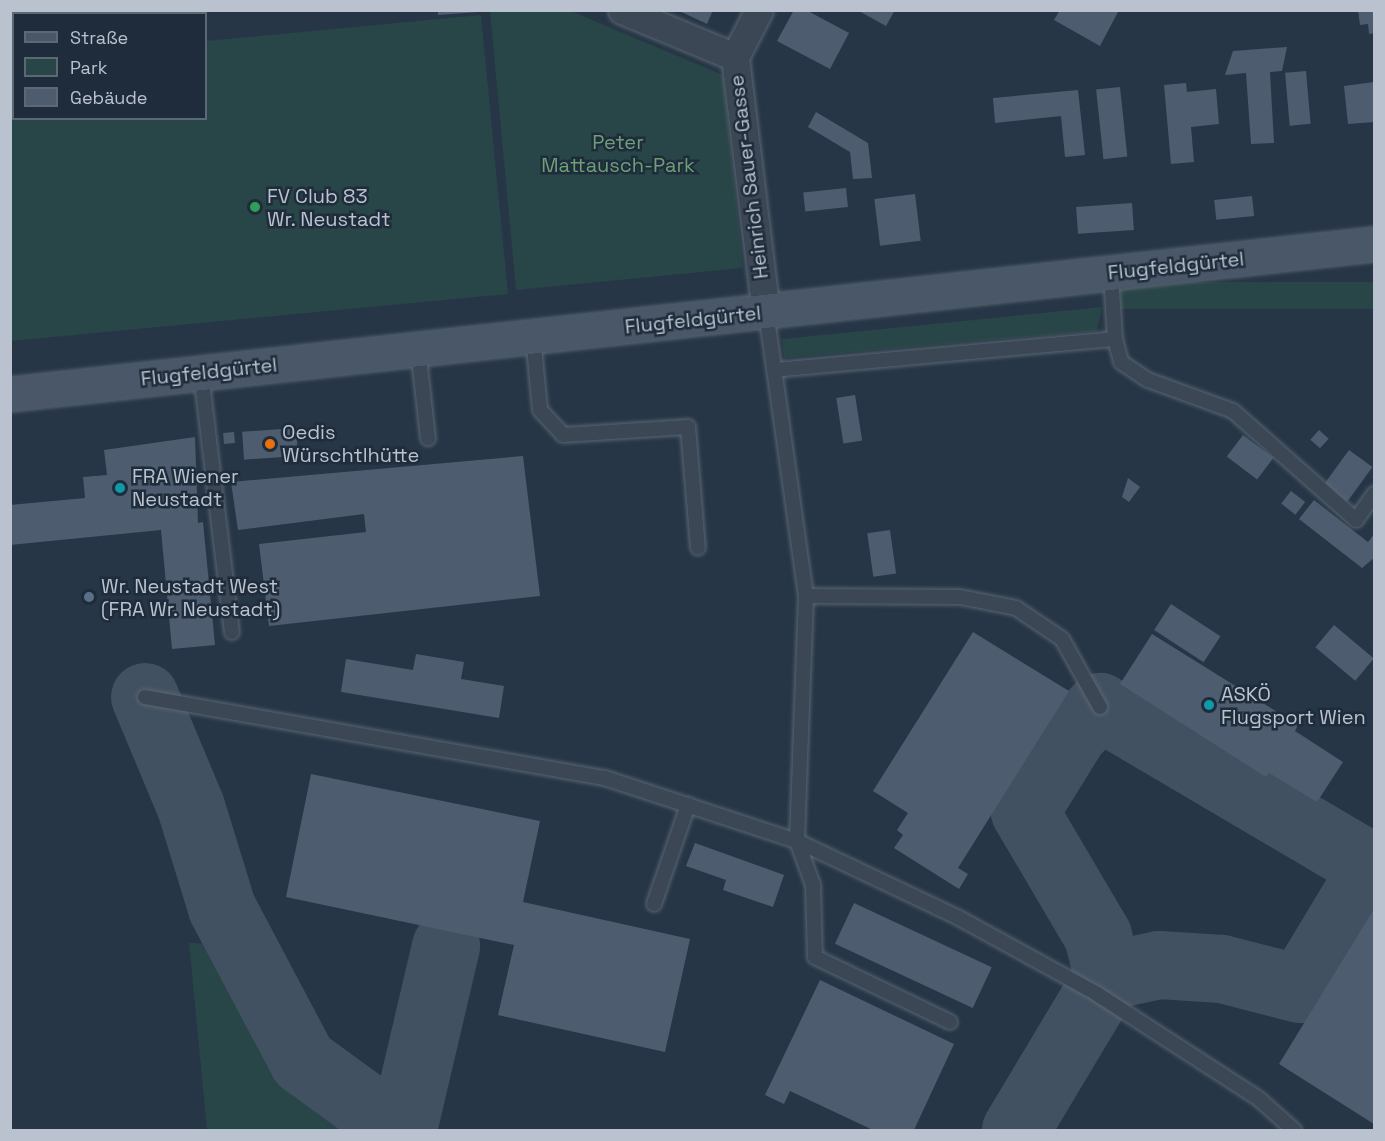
<!DOCTYPE html>
<meta charset="utf-8">
<style>
body{margin:0}
#map{position:relative;width:1385px;height:1141px;overflow:hidden;background:#263646;font-family:"Space Grotesk",sans-serif}
div>[style]{position:absolute}
[style*='--x']{left:calc(var(--x)*1px);top:calc(var(--y)*1px);width:calc(var(--w)*1px);rotate:calc(var(--a)*1deg)}
.green>*{inset:0;background:#284547;transform-origin:0 0}
.taxiway>*{height:68px;margin:-34px;padding:0 34px;transform-origin:34px;border-radius:34px;background:#425161}
.building>*{inset:0;background:#4d5d6f;transform-origin:0 0}
.roads{filter:drop-shadow(0 0 2px #596572) drop-shadow(0 0 2px #596572)}
.lane>*{height:14px;margin:-7px;padding:0 7px;transform-origin:7px;border-radius:7px;background:#3b4755}
.street>*{height:27px;margin:-13.5px;padding:0 13.5px;transform-origin:13.5px;border-radius:13.5px;background:#3b4755}
.secondary>*{height:33px;margin:-16.5px;padding:0 16.5px;transform-origin:16.5px;border-radius:16.5px;background:#495768}
.dots>*{width:16px;height:16px;translate:-50% -50%;box-sizing:border-box;border:3px solid #1f2c3b;border-radius:50%}
span{translate:-50% -50%;white-space:nowrap;text-align:center;line-height:1.15;-webkit-text-stroke:5px #1f2c3b;paint-order:stroke}
.park-label{font-size:20px;color:#6ea076}
.street-label{font-size:20px;color:#b9c2ce}
.poi-label{font-size:20px;color:#b9c2ce}
.left{translate:0 -50%;text-align:left}
.frame{position:absolute;inset:0;border:12px solid #b9c2ce;pointer-events:none}
.legend{position:absolute;left:12px;top:12px;width:195px;height:108px;box-sizing:border-box;background:#1f2c3b;border:2px solid #5d6876;margin:0;padding:8px 10px;list-style:none;font-size:18px;color:#b9c2ce}
.legend li{display:flex;align-items:center;gap:12px;height:30px}
.legend b{width:30px;border:2px solid #5d6876}
</style>
<div id="map">
<div class="green">
<i style="clip-path:polygon(490px 11px,571px 11px,723px 75px,743px 268px,516px 290px)"></i>
<i style="clip-path:polygon(481px 15px,508px 294px,11px 341px,11px 57px,14px 118px,206px 118px,206px 41px)"></i>
<i style="left:1374px;top:282px;width:27px;height:254px;rotate:90deg"></i>
<i style="clip-path:polygon(1102px 307px,1097px 331px,784px 358px,782px 339px)"></i>
<i style="clip-path:polygon(189px 943px,230px 944px,291px 1070px,370px 1130px,207px 1130px)"></i>
</div>
<div class="taxiway">
<i style="--x:145;--y:697;--w:119;--a:67.3"></i>
<i style="--x:191;--y:807;--w:106;--a:72.9"></i>
<i style="--x:222;--y:908;--w:173;--a:62.1"></i>
<i style="--x:303;--y:1061;--w:117;--a:36"></i>
<i style="--x:403;--y:1130;--w:189;--a:-76.8"></i>
<i style="--x:1016;--y:1130;--w:179;--a:-59.1"></i>
<i style="--x:1108;--y:976;--w:41;--a:-104"></i>
<i style="--x:1098;--y:936;--w:144;--a:-120.5"></i>
<i style="--x:1025;--y:812;--w:93;--a:-58.2"></i>
<i style="--x:1074;--y:733;--w:37;--a:-45"></i>
<i style="--x:1100;--y:707;--w:317;--a:30.5"></i>
<i style="--x:1373;--y:868;--w:141;--a:121.1"></i>
<i style="--x:1300;--y:989;--w:81;--a:-165.6"></i>
<i style="--x:1222;--y:969;--w:63;--a:-176.4"></i>
<i style="--x:1159;--y:965;--w:52;--a:167.8"></i>
</div>
<div class="building">
<i style="clip-path:polygon(438px 10px,478px 10px,478px 12px,438px 15px)"></i>
<i style="clip-path:polygon(677px 10px,713px 10px,707px 24px)"></i>
<i style="clip-path:polygon(794px 10px,806px 10px,849px 33px,830px 69px,777px 41px)"></i>
<i style="clip-path:polygon(857px 10px,895px 10px,886px 26px)"></i>
<i style="clip-path:polygon(1060px 10px,1119px 10px,1100px 46px,1054px 20px)"></i>
<i style="clip-path:polygon(1358px 10px,1374px 10px,1374px 33px,1369px 34px,1368px 24px,1360px 25px)"></i>
<i style="clip-path:polygon(1287px 47px,1282px 71px,1270px 72px,1274px 143px,1251px 144px,1246px 73px,1225px 75px,1233px 51px)"></i>
<i style="left:1306px;top:71px;width:53px;height:21px;rotate:85deg"></i>
<i style="clip-path:polygon(1374px 82px,1374px 122px,1348px 124px,1344px 86px)"></i>
<i style="clip-path:polygon(1186px 83px,1187px 92px,1216px 89px,1219px 124px,1191px 127px,1194px 162px,1171px 164px,1164px 85px)"></i>
<i style="left:1120px;top:87px;width:70px;height:24px;rotate:84deg"></i>
<i style="clip-path:polygon(1078px 90px,1085px 155px,1065px 157px,1061px 116px,995px 123px,993px 98px)"></i>
<i style="clip-path:polygon(10px 104px,12px 104px,13px 119px,10px 119px)"></i>
<i style="clip-path:polygon(816px 112px,868px 143px,872px 178px,853px 179px,850px 152px,808px 127px)"></i>
<i style="left:846px;top:188px;width:19px;height:43px;rotate:84deg"></i>
<i style="left:915px;top:194px;width:47px;height:41px;rotate:83deg"></i>
<i style="left:1252px;top:196px;width:20px;height:38px;rotate:84deg"></i>
<i style="left:1132px;top:203px;width:27px;height:56px;rotate:86deg"></i>
<i style="left:855px;top:395px;width:46px;height:19px;rotate:81deg"></i>
<i style="left:296px;top:428px;width:28px;height:54px;rotate:86deg"></i>
<i style="left:1319px;top:430px;width:13px;height:13px;rotate:42deg"></i>
<i style="left:234px;top:432px;width:11px;height:11px;rotate:85deg"></i>
<i style="left:1243px;top:435px;width:38px;height:27px;rotate:37deg"></i>
<i style="clip-path:polygon(195px 437px,198px 523px,203px 522px,215px 645px,172px 649px,161px 530px,10px 545px,10px 505px,85px 498px,83px 477px,107px 475px,104px 450px)"></i>
<i style="left:1349px;top:450px;width:29px;height:43px;rotate:36deg"></i>
<i style="clip-path:polygon(523px 456px,540px 596px,269px 626px,259px 544px,366px 532px,364px 514px,238px 530px,231px 482px)"></i>
<i style="clip-path:polygon(1128px 478px,1140px 487px,1129px 502px,1122px 497px)"></i>
<i style="left:1291px;top:491px;width:18px;height:16px;rotate:38deg"></i>
<i style="clip-path:polygon(1314px 500px,1368px 542px,1374px 534px,1374px 558px,1362px 568px,1299px 519px)"></i>
<i style="left:890px;top:530px;width:44px;height:23px;rotate:82deg"></i>
<i style="left:1171px;top:604px;width:59px;height:31px;rotate:33deg"></i>
<i style="left:1334px;top:625px;width:52px;height:29px;rotate:40deg"></i>
<i style="clip-path:polygon(973px 632px,1069px 691px,958px 868px,968px 874px,959px 889px,894px 848px,903px 835px,897px 830px,908px 813px,873px 791px)"></i>
<i style="clip-path:polygon(1152px 634px,1298px 725px,1295px 731px,1343px 762px,1317px 802px,1269px 773px,1266px 777px,1120px 684px)"></i>
<i style="clip-path:polygon(416px 654px,464px 662px,461px 679px,504px 686px,499px 718px,341px 692px,346px 659px,413px 670px)"></i>
<i style="clip-path:polygon(311px 774px,540px 821px,523px 902px,690px 939px,665px 1052px,498px 1015px,514px 945px,286px 897px)"></i>
<i style="clip-path:polygon(695px 843px,784px 875px,773px 907px,723px 890px,726px 880px,686px 866px)"></i>
<i style="left:854px;top:903px;width:152px;height:45px;rotate:25deg"></i>
<i style="clip-path:polygon(1374px 909px,1374px 1124px,1279px 1064px)"></i>
<i style="clip-path:polygon(820px 980px,954px 1044px,914px 1130px,873px 1130px,790px 1091px,784px 1104px,765px 1095px)"></i>
</div>
<div class="roads">
<div class="lane">
<i style="--x:533;--y:337;--w:73;--a:84.5"></i>
<i style="--x:540;--y:410;--w:34;--a:47"></i>
<i style="--x:563;--y:435;--w:125;--a:-3.7"></i>
<i style="--x:688;--y:427;--w:121;--a:85.3"></i>
<i style="--x:1115;--y:339;--w:24;--a:75"></i>
<i style="--x:1121;--y:362;--w:32;--a:34"></i>
<i style="--x:1148;--y:380;--w:90;--a:20"></i>
<i style="--x:1233;--y:411;--w:164;--a:41.5"></i>
<i style="--x:1356;--y:520;--w:32;--a:-55"></i>
<i style="--x:418;--y:349;--w:90;--a:83.6"></i>
<i style="--x:774;--y:370;--w:342;--a:-5.2"></i>
<i style="--x:1115;--y:339;--w:66;--a:-93.5"></i>
<i style="--x:201;--y:373;--w:261;--a:83.2"></i>
<i style="--x:806;--y:596;--w:154;--a:0.4"></i>
<i style="--x:960;--y:597;--w:57;--a:11.1"></i>
<i style="--x:1016;--y:608;--w:55;--a:34"></i>
<i style="--x:1062;--y:639;--w:78;--a:60.8"></i>
<i style="--x:145;--y:697;--w:467;--a:10"></i>
<i style="--x:605;--y:778;--w:202;--a:18.2"></i>
<i style="--x:797;--y:841;--w:245;--a:-87.9"></i>
<i style="--x:806;--y:596;--w:286;--a:-98"></i>
<i style="--x:654;--y:904;--w:105;--a:-71"></i>
<i style="--x:950;--y:1022;--w:150;--a:-154.3"></i>
<i style="--x:815;--y:957;--w:72;--a:-91.6"></i>
<i style="--x:813;--y:885;--w:47;--a:-110"></i>
<i style="--x:797;--y:841;--w:179;--a:25.4"></i>
<i style="--x:959;--y:918;--w:158;--a:28.8"></i>
<i style="--x:1097;--y:994;--w:193;--a:32.9"></i>
<i style="--x:1259;--y:1099;--w:47;--a:41.5"></i>
</div>
<div class="street">
<i style="--x:622;--y:10;--w:122;--a:22.6"></i>
<i style="--x:759;--y:10;--w:53;--a:117.1"></i>
<i style="--x:735;--y:57;--w:258;--a:83.1"></i>
</div>
<div class="secondary">
<i style="--x:10;--y:394;--w:1372;--a:-6.28"></i>
</div>
</div>
<div class="dots">
<i style="left:255px;top:207px;background:#2e9e5b"></i>
<i style="left:270px;top:444px;background:#e8710a"></i>
<i style="left:120px;top:488px;background:#0f9aa8"></i>
<i style="left:89px;top:597px;background:#5c6f8a"></i>
<i style="left:1209px;top:705px;background:#0f9aa8"></i>
</div>
<div class="park-label">
<span style="left:618px;top:154px">Peter<br>Mattausch-Park</span>
</div>
<div class="street-label">
<span style="left:749px;top:177px;rotate:-97deg">Heinrich Sauer-Gasse</span>
<span style="left:1176px;top:266px;rotate:-6deg">Flugfeldgürtel</span>
<span style="left:693px;top:320px;rotate:-6deg">Flugfeldgürtel</span>
<span style="left:209px;top:372px;rotate:-6deg">Flugfeldgürtel</span>
</div>
<div class="poi-label">
<span class="left" style="left:267px;top:208px">FV Club 83<br>Wr. Neustadt</span>
<span class="left" style="left:282px;top:444px">Oedis<br>Würschtlhütte</span>
<span class="left" style="left:132px;top:488px">FRA Wiener<br>Neustadt</span>
<span class="left" style="left:101px;top:598px">Wr. Neustadt West<br>(FRA Wr. Neustadt)</span>
<span class="left" style="left:1221px;top:706px">ASKÖ<br>Flugsport Wien</span>
</div>
<div class="frame"></div>
<ul class="legend">
<li><b style="height:8px;background:#495768"></b>Straße</li>
<li><b style="height:16px;background:#284547"></b>Park</li>
<li><b style="height:16px;background:#4d5d6f"></b>Gebäude</li>
</ul>
</div>
